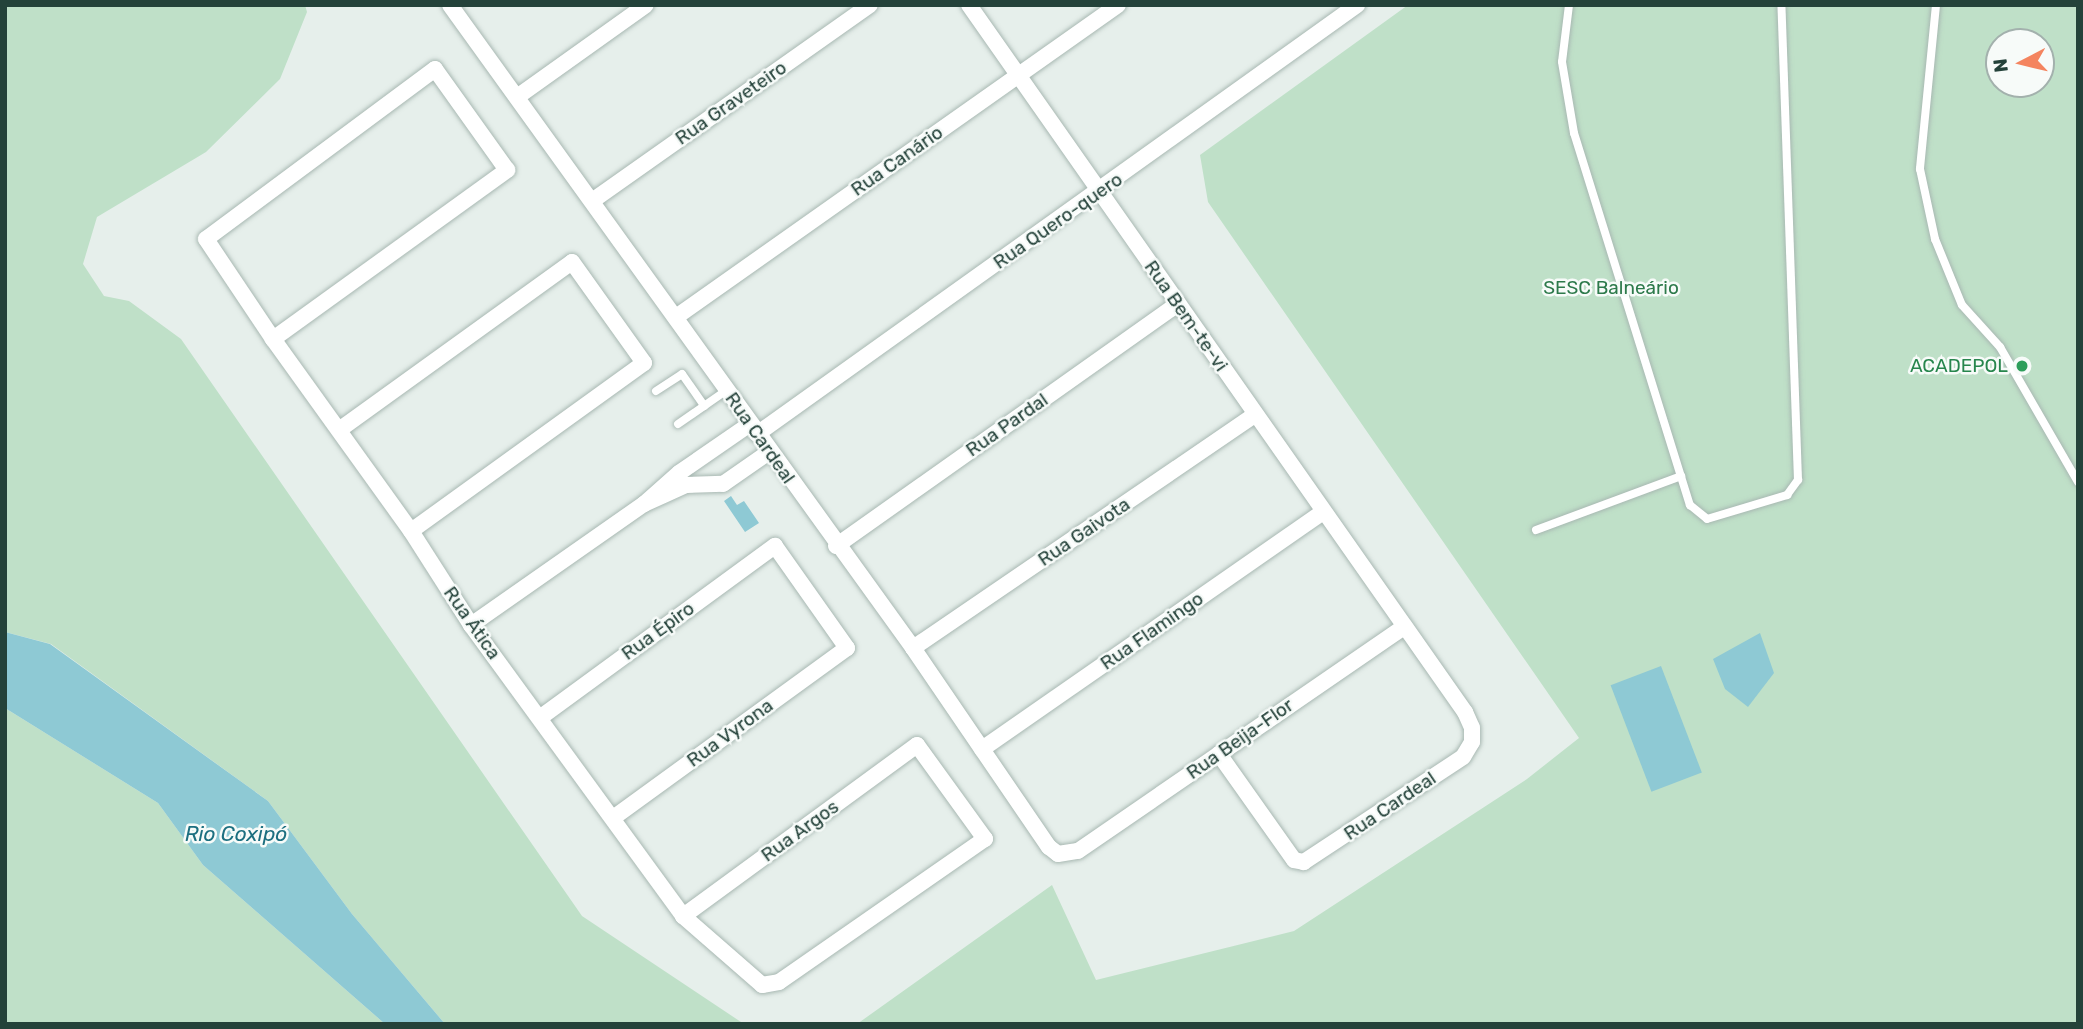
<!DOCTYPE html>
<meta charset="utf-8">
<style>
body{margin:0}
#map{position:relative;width:2083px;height:1029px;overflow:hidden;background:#e6efeb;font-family:Rubik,sans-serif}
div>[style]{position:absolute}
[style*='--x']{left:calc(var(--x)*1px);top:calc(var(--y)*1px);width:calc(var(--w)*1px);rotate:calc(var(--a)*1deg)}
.green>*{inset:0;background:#bfe0c8}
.water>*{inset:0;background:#8ec9d4;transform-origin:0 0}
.roads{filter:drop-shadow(0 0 2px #a8b8b2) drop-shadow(0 0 2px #a8b8b2)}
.service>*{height:8px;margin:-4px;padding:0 4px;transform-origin:4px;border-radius:4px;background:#fff}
.minor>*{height:16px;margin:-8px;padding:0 8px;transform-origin:8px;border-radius:8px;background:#fff}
.dots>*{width:19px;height:19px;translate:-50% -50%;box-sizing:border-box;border:4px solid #f7fbf9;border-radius:50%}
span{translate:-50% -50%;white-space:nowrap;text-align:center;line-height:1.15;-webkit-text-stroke:5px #f7fbf9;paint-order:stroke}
.street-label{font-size:19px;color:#24423a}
.park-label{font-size:19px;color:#2d7a4b}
.leisure-label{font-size:19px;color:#27864d}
.right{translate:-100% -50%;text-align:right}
.water-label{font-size:21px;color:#1c6f80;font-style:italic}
.frame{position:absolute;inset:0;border:7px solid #24423a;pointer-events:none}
.north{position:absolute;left:1985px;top:28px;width:70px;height:70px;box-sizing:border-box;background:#f7fbf9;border:2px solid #a3b1ad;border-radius:50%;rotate:263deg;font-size:19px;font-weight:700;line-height:28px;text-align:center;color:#24423a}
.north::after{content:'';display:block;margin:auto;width:24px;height:32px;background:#f4845f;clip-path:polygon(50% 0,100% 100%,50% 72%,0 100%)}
</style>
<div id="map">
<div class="green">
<i style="clip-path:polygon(5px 5px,305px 5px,307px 12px,280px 79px,206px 152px,97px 217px,83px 264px,104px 296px,129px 301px,181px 339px,582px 916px,744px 1024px,445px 1024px,352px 914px,268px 801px,51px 644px,5px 632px)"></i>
<i style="clip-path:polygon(evenodd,1408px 5px,2078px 5px,2078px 1024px,857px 1024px,1052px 885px,1096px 980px,1294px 931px,1527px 779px,1579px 738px,1208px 202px,1200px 155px,1408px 5px,1999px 42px,2041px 42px,2041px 84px,1999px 84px,1999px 42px)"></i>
<i style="clip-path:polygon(5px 708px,158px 803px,203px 865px,385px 1024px,5px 1024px)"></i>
</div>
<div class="water">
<i style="clip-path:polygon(731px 496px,737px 505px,744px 501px,759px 523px,745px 532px,724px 501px)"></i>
<i style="clip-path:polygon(5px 632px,50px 644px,268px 801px,352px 914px,445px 1024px,385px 1024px,203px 865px,158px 803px,5px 708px)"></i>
<i style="clip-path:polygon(1760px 633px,1774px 673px,1748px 707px,1725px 689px,1713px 659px)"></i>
<i style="left:1661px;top:666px;width:114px;height:54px;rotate:69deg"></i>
</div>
<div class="roads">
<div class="service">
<i style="--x:1569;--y:5;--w:57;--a:97"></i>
<i style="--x:1562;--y:62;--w:72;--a:80.4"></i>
<i style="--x:1574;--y:133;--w:390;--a:72.7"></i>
<i style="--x:1690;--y:505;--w:22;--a:39"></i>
<i style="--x:1707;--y:519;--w:84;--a:-16.7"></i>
<i style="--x:1787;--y:495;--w:19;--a:-54"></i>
<i style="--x:1798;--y:480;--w:475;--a:-92"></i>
<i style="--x:1936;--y:5;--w:165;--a:95.6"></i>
<i style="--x:1920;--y:169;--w:72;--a:77.9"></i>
<i style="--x:1935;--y:239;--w:71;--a:67.8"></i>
<i style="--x:1962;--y:305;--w:57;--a:47.9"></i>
<i style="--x:2000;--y:347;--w:156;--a:60"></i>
<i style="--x:656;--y:391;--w:31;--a:-33"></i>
<i style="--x:682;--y:374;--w:39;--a:55"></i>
<i style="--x:678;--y:424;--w:60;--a:-34.8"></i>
<i style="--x:1536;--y:530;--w:155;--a:-20.4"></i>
</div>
<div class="minor">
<i style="--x:450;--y:5;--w:792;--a:54.24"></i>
<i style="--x:913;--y:648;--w:241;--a:55.7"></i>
<i style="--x:1049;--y:847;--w:11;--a:38"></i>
<i style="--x:1058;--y:854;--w:20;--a:-9"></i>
<i style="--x:1078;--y:851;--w:393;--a:-34.5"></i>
<i style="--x:969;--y:5;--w:864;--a:54.95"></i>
<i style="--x:1465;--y:712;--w:17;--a:66"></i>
<i style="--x:1472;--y:728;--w:14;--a:90"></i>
<i style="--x:1472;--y:742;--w:17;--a:121"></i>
<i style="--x:1463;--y:757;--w:191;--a:146.6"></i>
<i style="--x:1304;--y:862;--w:10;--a:-169"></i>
<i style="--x:1294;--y:860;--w:130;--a:-125.3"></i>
<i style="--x:517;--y:97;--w:158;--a:-35.5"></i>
<i style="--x:592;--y:201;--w:340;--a:-35.2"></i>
<i style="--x:676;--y:317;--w:541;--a:-35.22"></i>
<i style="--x:273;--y:339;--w:289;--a:-35.8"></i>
<i style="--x:507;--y:170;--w:124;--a:-125.5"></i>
<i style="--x:435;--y:69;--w:285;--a:143.4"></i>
<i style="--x:206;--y:239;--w:120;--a:56.2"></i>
<i style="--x:273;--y:339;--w:236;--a:54.3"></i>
<i style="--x:411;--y:531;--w:112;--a:57.4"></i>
<i style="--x:471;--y:625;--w:360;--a:53.9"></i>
<i style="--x:683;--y:916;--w:105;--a:41.1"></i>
<i style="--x:762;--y:985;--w:17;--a:-10"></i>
<i style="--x:779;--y:982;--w:251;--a:-34.8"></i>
<i style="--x:985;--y:839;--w:116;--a:-125.9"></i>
<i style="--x:917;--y:745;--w:290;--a:143.8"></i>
<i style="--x:750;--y:424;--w:86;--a:145.4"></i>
<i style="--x:679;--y:473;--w:47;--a:138.5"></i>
<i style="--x:644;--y:504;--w:46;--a:-24.3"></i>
<i style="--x:686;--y:485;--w:37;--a:-2"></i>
<i style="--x:723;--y:484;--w:56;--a:-34.8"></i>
<i style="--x:339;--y:430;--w:287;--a:-35.8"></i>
<i style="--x:572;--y:262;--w:124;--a:54.5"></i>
<i style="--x:644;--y:363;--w:287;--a:144.2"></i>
<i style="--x:757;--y:434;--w:738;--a:-35.56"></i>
<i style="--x:836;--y:546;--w:419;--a:-35.3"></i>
<i style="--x:471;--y:625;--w:211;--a:-35"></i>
<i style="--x:913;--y:648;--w:414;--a:-34.3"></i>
<i style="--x:541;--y:717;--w:290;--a:-36.2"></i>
<i style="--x:775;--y:546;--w:125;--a:54.8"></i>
<i style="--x:847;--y:648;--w:289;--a:144"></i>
<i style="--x:982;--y:749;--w:414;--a:-34.8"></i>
</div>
</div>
<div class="dots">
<i style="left:2022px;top:366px;background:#2e9e5b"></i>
</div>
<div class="street-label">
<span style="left:731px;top:103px;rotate:-35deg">Rua Graveteiro</span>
<span style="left:897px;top:161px;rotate:-35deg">Rua Canário</span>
<span style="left:1058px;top:221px;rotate:-35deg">Rua Quero-quero</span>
<span style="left:1186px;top:316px;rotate:55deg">Rua Bem-te-vi</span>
<span style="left:1007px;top:425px;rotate:-35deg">Rua Pardal</span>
<span style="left:760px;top:438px;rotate:55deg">Rua Cardeal</span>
<span style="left:1084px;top:532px;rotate:-34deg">Rua Gaivota</span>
<span style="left:472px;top:623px;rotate:55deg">Rua Ática</span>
<span style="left:658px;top:631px;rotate:-36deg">Rua Épiro</span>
<span style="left:1152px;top:631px;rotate:-35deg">Rua Flamingo</span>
<span style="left:730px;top:733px;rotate:-36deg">Rua Vyrona</span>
<span style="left:1240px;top:739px;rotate:-35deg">Rua Beija-Flor</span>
<span style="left:1390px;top:806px;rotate:-34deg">Rua Cardeal</span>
<span style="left:800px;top:831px;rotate:-36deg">Rua Argos</span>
</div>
<div class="park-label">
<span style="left:1611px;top:288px">SESC Balneário</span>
</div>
<div class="leisure-label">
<span class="right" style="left:2008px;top:366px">ACADEPOL</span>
</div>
<div class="water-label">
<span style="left:236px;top:834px">Rio Coxipó</span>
</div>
<div class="frame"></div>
<div class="north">N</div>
</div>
